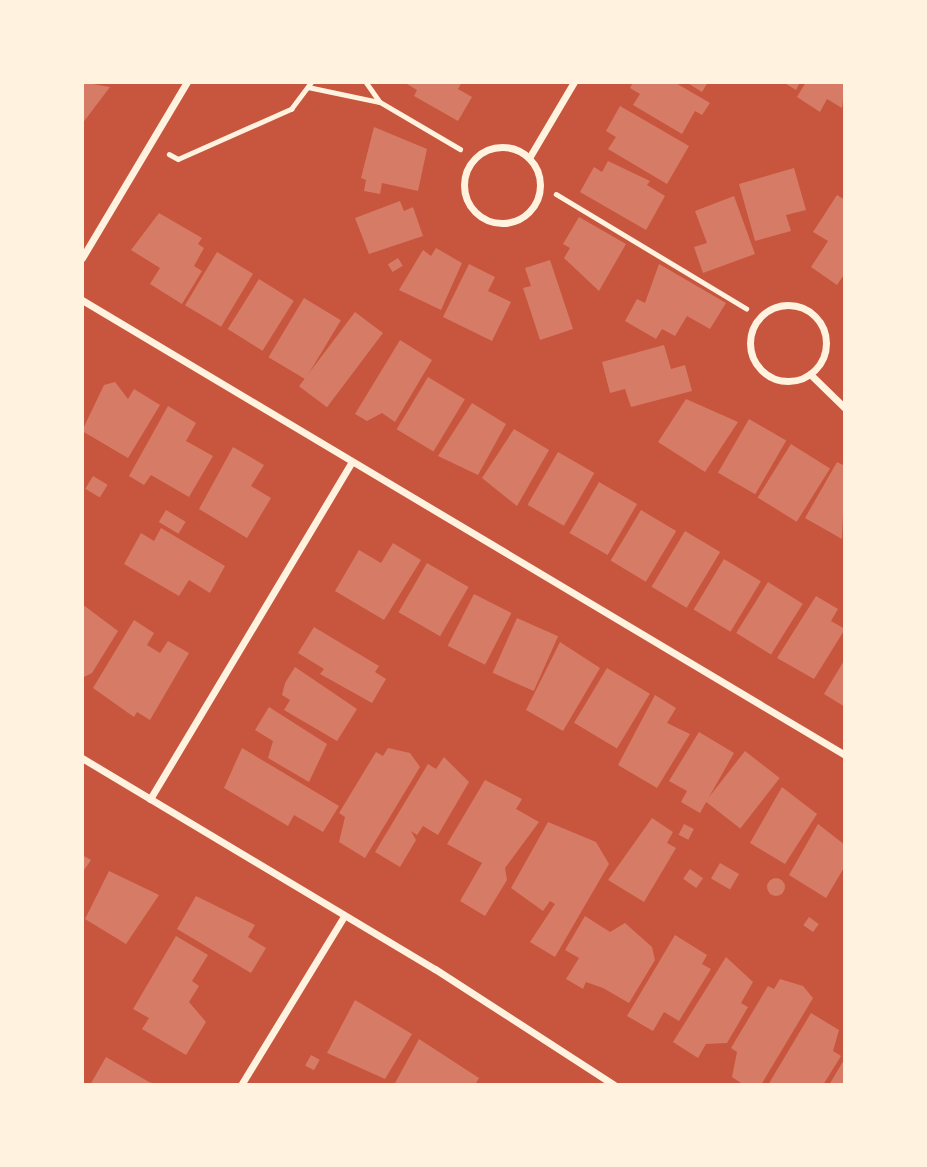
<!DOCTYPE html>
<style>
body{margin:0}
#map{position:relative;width:927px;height:1167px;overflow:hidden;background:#c8553d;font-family:"Nunito Sans",sans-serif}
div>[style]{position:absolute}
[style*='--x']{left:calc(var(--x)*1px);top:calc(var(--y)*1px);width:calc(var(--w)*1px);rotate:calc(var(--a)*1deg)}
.building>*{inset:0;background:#d67c66;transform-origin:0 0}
.round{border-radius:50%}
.path>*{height:4.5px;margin:-2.25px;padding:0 2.25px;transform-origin:2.25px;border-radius:2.25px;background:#fff3e0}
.minor>*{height:7px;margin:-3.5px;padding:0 3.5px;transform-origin:3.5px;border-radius:3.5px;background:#fff3e0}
.minor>.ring{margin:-3.5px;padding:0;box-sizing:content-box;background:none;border:7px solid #fff3e0;border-radius:50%}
span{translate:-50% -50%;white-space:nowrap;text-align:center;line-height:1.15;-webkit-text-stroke:6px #fff3e0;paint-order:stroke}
.frame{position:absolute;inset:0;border:84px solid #fff3e0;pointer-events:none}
</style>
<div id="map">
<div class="building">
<i style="clip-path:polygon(82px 82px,110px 87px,82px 124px)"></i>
<i style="clip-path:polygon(462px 82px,458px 89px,472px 97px,458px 121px,414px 96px,417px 90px,407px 84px)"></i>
<i style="clip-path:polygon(633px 82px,674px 82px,710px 103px,702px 115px,695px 111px,682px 134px,633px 105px,640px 94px,630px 88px)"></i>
<i style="clip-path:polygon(686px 82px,708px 82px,702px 92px)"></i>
<i style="clip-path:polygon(783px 82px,800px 82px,796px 90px)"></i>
<i style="clip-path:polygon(806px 82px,845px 82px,842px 108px,827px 99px,820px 112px,797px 97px)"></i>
<i style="clip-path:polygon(620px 106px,689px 146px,667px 184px,608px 149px,616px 137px,606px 131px)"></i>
<i style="clip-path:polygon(374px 127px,427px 149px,418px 191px,382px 183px,380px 194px,364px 191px,366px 180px,361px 178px)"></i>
<i style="clip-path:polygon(608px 161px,650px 181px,647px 185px,665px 196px,646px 230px,580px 192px,594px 167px,602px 172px)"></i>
<i style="clip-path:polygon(794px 168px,806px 210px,786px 215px,791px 231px,755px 241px,739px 184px)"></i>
<i style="clip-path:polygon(837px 195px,845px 200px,845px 273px,837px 285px,811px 267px,828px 241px,813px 232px)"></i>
<i style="clip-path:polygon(734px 196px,755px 254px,703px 273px,694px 247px,707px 243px,695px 211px)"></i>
<i style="clip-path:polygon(400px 201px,404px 211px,413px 207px,423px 236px,369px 254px,355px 218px)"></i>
<i style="clip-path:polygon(159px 213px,202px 238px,198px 244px,204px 248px,194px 266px,202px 271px,182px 304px,150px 284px,160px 268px,131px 250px)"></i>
<i style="clip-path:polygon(579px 217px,626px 244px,599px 291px,564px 258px,570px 248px,563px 244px)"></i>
<i style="clip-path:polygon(436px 248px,462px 263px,441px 310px,399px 290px,423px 250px,431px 256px)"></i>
<i style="left:217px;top:252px;width:42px;height:62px;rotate:31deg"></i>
<i style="left:398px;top:258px;width:9px;height:12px;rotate:58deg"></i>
<i style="clip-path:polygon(550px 260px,573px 329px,540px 340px,523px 288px,531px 286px,525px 268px)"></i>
<i style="clip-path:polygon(469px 264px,495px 277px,488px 291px,511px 302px,492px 341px,443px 317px)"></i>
<i style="clip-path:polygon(659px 264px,726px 303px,710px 329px,687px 316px,675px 336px,662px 329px,656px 339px,625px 321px,637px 299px,645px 303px)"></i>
<i style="left:259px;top:279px;width:41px;height:59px;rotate:32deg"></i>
<i style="left:304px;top:298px;width:43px;height:69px;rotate:31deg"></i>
<i style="left:355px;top:312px;width:35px;height:93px;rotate:37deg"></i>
<i style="clip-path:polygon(400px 340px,432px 360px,395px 422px,382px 413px,367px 421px,355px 414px)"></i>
<i style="clip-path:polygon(664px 345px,671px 369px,685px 365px,692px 391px,631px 407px,625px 389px,610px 393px,602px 362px)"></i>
<i style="left:428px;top:377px;width:43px;height:61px;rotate:31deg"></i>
<i style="clip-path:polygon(115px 382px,128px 399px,134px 389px,160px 405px,128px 458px,82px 431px,104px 385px)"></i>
<i style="clip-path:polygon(686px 399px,738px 422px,705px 472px,658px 442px)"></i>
<i style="clip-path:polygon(472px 403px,506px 424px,478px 475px,438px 456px)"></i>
<i style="clip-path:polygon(168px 406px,196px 423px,186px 441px,213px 456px,189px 497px,151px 475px,144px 485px,129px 476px)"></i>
<i style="left:749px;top:419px;width:43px;height:62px;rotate:30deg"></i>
<i style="clip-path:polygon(514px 429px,549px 450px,517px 506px,482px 478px)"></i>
<i style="left:791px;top:444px;width:46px;height:63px;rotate:32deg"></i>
<i style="clip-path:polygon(233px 447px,264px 465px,251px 486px,271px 498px,247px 538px,199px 509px)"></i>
<i style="left:558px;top:452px;width:42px;height:61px;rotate:30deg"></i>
<i style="clip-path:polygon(837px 462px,845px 466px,842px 539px,805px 518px)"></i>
<i style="left:93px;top:476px;width:17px;height:15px;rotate:31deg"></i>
<i style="left:599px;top:482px;width:44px;height:59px;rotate:30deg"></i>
<i style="left:166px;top:510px;width:23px;height:14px;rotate:31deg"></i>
<i style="left:641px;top:510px;width:41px;height:59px;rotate:31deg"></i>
<i style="clip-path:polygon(161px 528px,225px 566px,210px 593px,189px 580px,179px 596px,124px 564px,141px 533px,154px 541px)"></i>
<i style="left:685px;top:531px;width:41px;height:65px;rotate:31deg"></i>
<i style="clip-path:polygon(393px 543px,421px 560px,384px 620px,335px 591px,359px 550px,381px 563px)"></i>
<i style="left:724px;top:559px;width:43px;height:59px;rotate:31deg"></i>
<i style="left:427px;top:563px;width:48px;height:57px;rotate:30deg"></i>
<i style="left:768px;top:582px;width:41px;height:60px;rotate:32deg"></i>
<i style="left:474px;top:594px;width:42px;height:58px;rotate:27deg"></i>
<i style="clip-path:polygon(816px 596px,838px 609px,831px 621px,845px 629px,814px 679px,777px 658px)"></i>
<i style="clip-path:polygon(82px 604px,118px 631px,92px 673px,82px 678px)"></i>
<i style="left:517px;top:618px;width:45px;height:60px;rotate:24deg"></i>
<i style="clip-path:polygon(134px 620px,154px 633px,147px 645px,160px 653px,168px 641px,189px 653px,150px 720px,137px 712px,134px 717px,93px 688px)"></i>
<i style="clip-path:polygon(314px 627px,379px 666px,375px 672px,386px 679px,372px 703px,320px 674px,324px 669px,298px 653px)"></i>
<i style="clip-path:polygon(560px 642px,600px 668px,563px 731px,526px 710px)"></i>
<i style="clip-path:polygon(845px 659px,845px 707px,824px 694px)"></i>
<i style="clip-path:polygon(295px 667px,357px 709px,337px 741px,284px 710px,290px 700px,282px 695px,285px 683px)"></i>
<i style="left:607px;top:668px;width:50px;height:64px;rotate:31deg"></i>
<i style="clip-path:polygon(655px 695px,676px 708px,667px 723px,690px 734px,657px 788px,618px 765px)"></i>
<i style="clip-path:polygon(269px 707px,327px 744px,309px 782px,268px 758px,273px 741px,255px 730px)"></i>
<i style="clip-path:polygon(699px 732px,734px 753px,700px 813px,681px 802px,687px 791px,669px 781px)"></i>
<i style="clip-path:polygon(242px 748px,339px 806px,323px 832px,294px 815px,288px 826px,224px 788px)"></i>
<i style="clip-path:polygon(388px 748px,410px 753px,420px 767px,365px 858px,339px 842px,345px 817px,339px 813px,376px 752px,383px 756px)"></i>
<i style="left:745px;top:751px;width:44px;height:64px;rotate:38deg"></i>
<i style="clip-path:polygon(444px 757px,469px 782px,438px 835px,423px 826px,417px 835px,411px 831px,416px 840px,400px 867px,375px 852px,428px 764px,436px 769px)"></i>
<i style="clip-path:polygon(485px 780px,522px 799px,516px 809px,539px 822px,505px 868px,507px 880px,485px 916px,460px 901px,482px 863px,447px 844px)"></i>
<i style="clip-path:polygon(782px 787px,817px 814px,785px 864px,750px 843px)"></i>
<i style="clip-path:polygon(652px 818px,673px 832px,667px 843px,676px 848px,644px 902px,608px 880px)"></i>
<i style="clip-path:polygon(548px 822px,596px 842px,609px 864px,555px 957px,530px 942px,555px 904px,550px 901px,543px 911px,511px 888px)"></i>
<i style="left:684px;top:824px;width:11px;height:12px;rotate:27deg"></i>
<i style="clip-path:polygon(818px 824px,845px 845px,845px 866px,826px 898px,789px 875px)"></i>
<i style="clip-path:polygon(82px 855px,91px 860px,82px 873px)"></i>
<i style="left:720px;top:863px;width:22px;height:18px;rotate:30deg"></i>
<i style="left:690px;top:869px;width:16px;height:12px;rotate:35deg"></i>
<i style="clip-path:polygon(109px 871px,159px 895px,126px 944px,85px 919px)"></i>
<i class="round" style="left:767px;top:878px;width:18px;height:18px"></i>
<i style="clip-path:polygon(196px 896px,255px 925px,248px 937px,266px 948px,251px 973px,177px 929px)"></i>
<i style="clip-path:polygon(585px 916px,610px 932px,625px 923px,652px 947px,655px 960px,629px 1003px,603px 988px,586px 982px,583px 989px,566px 979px,579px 958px,565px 950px)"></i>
<i style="left:809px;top:917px;width:12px;height:10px;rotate:35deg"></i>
<i style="clip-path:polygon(675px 935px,707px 955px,702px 964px,711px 969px,679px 1021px,664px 1012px,653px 1031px,627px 1016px)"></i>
<i style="clip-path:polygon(176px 936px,208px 955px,192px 981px,199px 986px,189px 1002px,206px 1022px,186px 1055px,142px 1029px,149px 1018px,133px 1009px)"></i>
<i style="clip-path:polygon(726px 957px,753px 982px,741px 1003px,748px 1007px,727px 1043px,706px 1044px,698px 1058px,673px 1042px)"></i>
<i style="clip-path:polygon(780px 979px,803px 986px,813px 998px,761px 1085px,744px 1085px,732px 1077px,737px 1052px,731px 1048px,768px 986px,774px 989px)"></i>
<i style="clip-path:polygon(355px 1000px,412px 1034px,385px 1079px,327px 1053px)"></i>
<i style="clip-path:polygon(811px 1013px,839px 1030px,833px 1051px,841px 1056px,823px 1085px,768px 1085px)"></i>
<i style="clip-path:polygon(419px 1039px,479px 1078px,475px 1085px,394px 1085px)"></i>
<i style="left:311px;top:1055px;width:10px;height:12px;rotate:29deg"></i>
<i style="clip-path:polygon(106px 1057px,149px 1082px,160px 1085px,90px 1085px)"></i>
<i style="clip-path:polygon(845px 1058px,845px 1085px,829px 1085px)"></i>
</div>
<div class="path">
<i style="--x:366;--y:82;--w:24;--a:55"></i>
<i style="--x:380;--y:102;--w:93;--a:30.4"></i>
<i style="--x:308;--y:87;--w:73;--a:11.9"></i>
<i style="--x:169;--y:154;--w:10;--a:29"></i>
<i style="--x:178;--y:159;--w:124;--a:-23.9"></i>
<i style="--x:291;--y:109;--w:34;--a:-53"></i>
<i style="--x:556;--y:194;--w:222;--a:31"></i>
</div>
<div class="minor">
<i class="ring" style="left:464px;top:147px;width:69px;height:69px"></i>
<i style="--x:529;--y:158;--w:88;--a:-59.4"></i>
<i style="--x:82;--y:258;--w:205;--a:-59.2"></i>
<i style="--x:82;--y:300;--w:888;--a:30.81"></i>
<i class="ring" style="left:750px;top:305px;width:69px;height:69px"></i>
<i style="--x:810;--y:374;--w:49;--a:44.2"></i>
<i style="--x:82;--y:758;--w:411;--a:30.9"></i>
<i style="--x:435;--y:969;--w:213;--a:32.9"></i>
<i style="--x:150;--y:799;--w:393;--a:-59.1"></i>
<i style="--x:241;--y:1085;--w:198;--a:-58.6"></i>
</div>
<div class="frame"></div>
</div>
